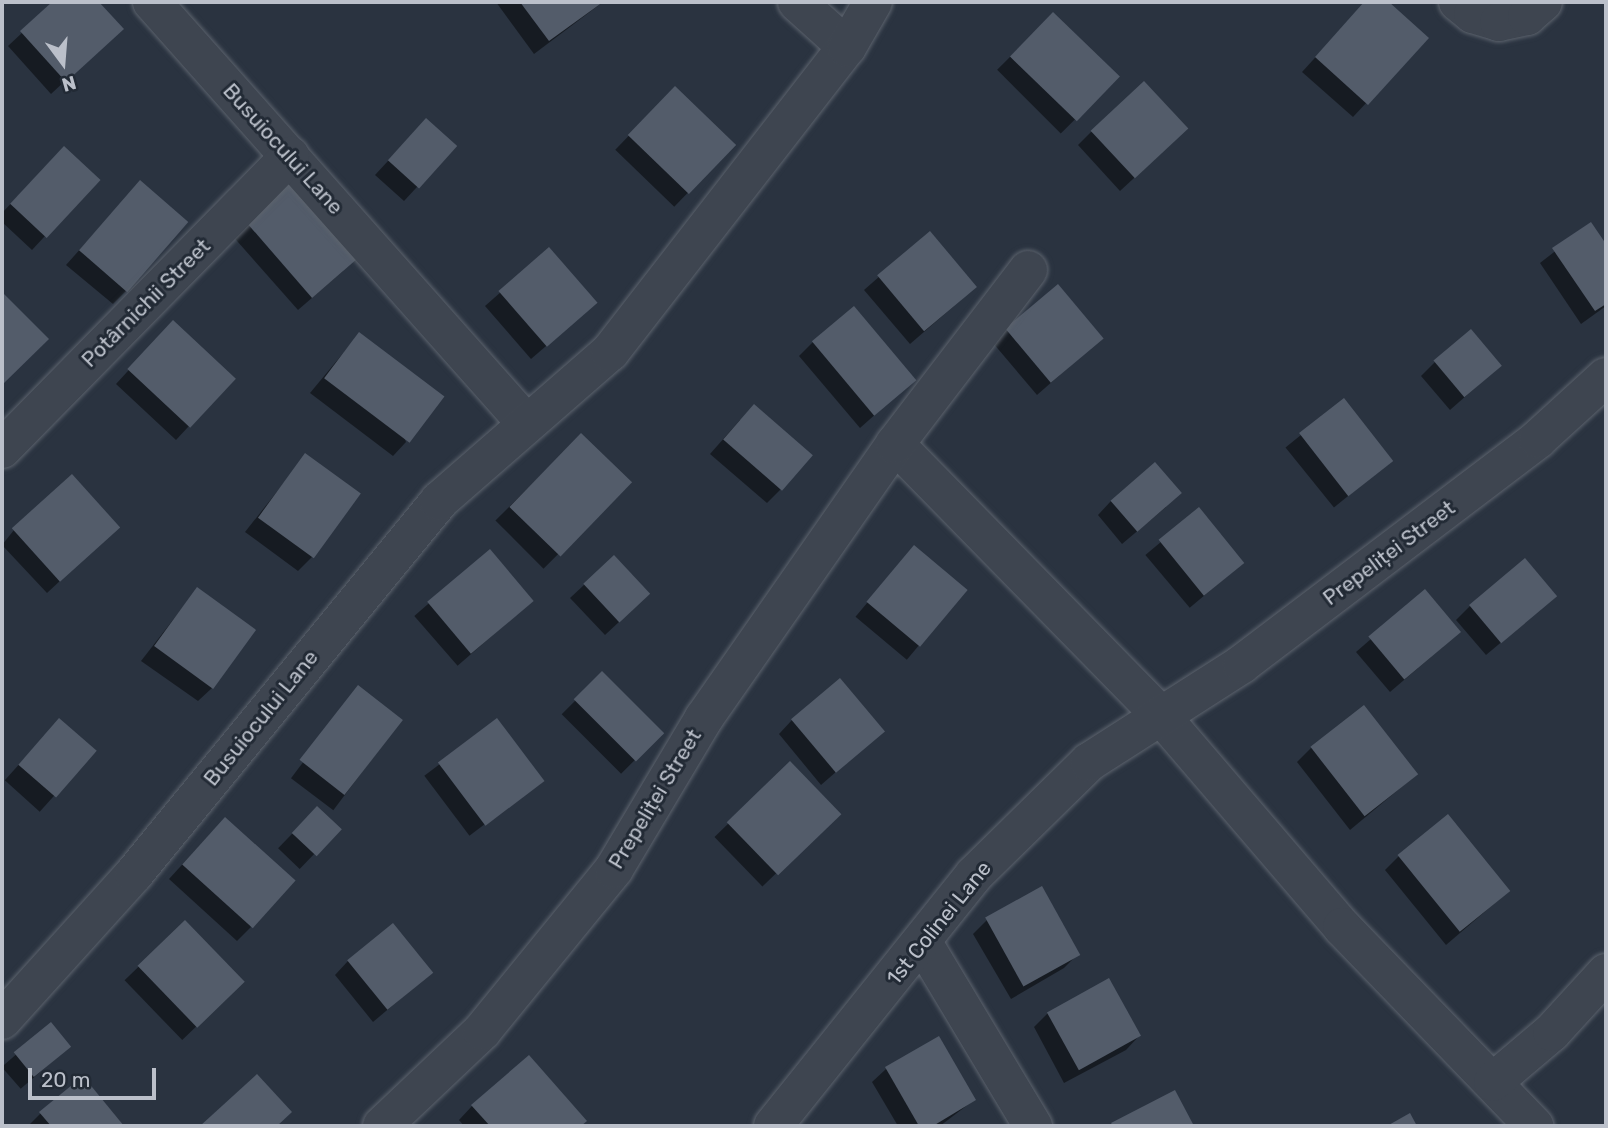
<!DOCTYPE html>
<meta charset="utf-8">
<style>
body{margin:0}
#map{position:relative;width:1608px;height:1128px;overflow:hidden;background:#2a3340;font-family:Rubik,sans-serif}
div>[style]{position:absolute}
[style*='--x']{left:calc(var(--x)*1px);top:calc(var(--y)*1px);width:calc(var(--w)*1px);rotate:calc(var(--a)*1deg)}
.shadow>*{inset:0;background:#0007;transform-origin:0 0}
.building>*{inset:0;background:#535c6a;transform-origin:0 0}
.roads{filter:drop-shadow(0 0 2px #5c636d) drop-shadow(0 0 2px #5c636d)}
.minor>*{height:38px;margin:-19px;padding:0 19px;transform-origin:19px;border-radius:19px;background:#3e4550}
span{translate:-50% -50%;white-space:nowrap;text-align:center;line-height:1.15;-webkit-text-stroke:6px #222a35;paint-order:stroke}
.street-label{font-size:21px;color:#bbc0ca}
.frame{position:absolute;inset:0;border:4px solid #bbc0ca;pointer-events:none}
.north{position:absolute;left:28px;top:28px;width:70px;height:70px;-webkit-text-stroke:5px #222a35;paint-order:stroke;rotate:164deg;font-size:19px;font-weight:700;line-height:28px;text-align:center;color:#bbc0ca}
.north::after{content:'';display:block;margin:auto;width:24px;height:32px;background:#bbc0ca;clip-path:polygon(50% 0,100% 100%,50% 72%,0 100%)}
.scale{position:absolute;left:28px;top:1068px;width:128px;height:32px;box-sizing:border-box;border:4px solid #bbc0ca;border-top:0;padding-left:9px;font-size:21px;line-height:24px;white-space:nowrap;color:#bbc0ca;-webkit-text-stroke:5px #222a35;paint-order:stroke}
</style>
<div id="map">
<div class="shadow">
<i style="clip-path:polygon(55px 2px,97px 2px,121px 29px,51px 94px,8px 46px)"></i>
<i style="clip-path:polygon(496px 2px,603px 2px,534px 54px)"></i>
<i style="clip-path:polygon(1366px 2px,1386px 2px,1427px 38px,1353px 117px,1302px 72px)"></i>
<i style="left:1053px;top:14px;width:90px;height:79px;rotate:45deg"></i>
<i style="left:675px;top:88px;width:82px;height:86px;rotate:44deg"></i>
<i style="clip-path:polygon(1091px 132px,1172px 143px,1120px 191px,1078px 145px)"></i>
<i style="clip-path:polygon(413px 134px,455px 146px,404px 201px,375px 175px)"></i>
<i style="clip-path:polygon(50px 162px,45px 236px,32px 250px,2px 222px,2px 213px)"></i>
<i style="clip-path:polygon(140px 182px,126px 291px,113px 304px,66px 265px)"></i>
<i style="clip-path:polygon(244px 219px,343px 271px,298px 310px,230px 233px)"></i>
<i style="clip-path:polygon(1590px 224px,1606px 247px,1606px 306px,1581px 324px,1540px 263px)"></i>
<i style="clip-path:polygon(929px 233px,961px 300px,910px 344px,864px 290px)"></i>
<i style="clip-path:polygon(549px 250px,581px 316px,531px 359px,485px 306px)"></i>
<i style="clip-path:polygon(1006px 329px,1102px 338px,1037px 395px,993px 343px)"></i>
<i style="clip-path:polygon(359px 334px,406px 442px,393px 456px,310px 393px)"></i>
<i style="clip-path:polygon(160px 336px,189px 426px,176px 440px,116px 384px)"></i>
<i style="clip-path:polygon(813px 342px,914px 380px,860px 428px,799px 356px)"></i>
<i style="clip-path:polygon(1435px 362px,1500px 366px,1450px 410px,1421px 376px)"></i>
<i style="left:1343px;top:401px;width:77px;height:74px;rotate:51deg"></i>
<i style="clip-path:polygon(740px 420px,781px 489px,767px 503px,710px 454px)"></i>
<i style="left:581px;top:435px;width:68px;height:121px;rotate:45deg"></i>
<i style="clip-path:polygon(306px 455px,312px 557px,298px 571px,245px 532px)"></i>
<i style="clip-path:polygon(1111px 501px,1166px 507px,1122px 544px,1098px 515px)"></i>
<i style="left:1199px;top:510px;width:69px;height:70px;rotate:50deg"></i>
<i style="clip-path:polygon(14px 530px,104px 540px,47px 593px,2px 545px)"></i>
<i style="left:914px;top:547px;width:67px;height:91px;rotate:40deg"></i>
<i style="left:489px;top:551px;width:66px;height:99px;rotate:49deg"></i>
<i style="clip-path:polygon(614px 557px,634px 608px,605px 635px,570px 598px)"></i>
<i style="clip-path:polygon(197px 589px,212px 688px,198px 701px,141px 661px)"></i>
<i style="clip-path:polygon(1425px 592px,1445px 645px,1390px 692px,1356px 652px)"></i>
<i style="clip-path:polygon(1470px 606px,1541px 609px,1486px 655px,1456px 620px)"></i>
<i style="left:602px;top:674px;width:84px;height:57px;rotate:45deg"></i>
<i style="left:359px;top:688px;width:53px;height:113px;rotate:37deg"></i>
<i style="left:59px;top:720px;width:47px;height:81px;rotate:42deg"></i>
<i style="clip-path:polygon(792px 720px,883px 731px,821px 785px,779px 734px)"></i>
<i style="left:497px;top:721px;width:75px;height:91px;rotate:53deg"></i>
<i style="clip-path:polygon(1311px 748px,1416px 775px,1350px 830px,1297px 762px)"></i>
<i style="left:790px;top:764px;width:69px;height:105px;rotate:46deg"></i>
<i style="left:317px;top:808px;width:30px;height:56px;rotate:44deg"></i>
<i style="clip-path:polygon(211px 833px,251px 927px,237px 941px,169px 879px)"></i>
<i style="clip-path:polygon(1399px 856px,1509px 891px,1446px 945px,1385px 870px)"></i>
<i style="clip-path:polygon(987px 920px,1078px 954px,1064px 968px,1011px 999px,973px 934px)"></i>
<i style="left:185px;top:922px;width:83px;height:84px;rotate:46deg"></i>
<i style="clip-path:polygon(348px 961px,431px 973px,373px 1022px,335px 975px)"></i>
<i style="clip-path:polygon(1109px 980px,1139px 1036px,1126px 1050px,1064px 1083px,1034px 1027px,1048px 1013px)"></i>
<i style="left:50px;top:1025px;width:29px;height:64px;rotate:49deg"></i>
<i style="clip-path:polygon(886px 1069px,974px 1100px,940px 1126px,898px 1126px,872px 1082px)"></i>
<i style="clip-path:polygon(82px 1079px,120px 1126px,28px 1126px,40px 1114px)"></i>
<i style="clip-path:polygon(472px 1106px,584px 1121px,579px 1126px,464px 1126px,459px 1120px)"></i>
</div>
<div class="building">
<i style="clip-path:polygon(52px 2px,99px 2px,124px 29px,66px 82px,20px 31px)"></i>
<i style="clip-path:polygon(520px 2px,603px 2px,549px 41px)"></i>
<i style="clip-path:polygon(1364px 2px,1389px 2px,1429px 38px,1368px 105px,1315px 57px)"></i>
<i style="left:1053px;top:12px;width:93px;height:62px;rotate:44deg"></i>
<i style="left:1144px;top:81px;width:65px;height:73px;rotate:47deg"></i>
<i style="left:675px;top:86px;width:85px;height:68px;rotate:44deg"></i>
<i style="left:426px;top:118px;width:42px;height:57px;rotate:42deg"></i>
<i style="left:64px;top:146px;width:50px;height:79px;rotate:43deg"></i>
<i style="left:290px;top:178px;width:105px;height:62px;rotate:49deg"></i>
<i style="left:140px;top:180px;width:64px;height:93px;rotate:41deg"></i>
<i style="clip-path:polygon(1591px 222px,1606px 244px,1606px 304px,1595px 311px,1552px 248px)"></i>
<i style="left:930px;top:231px;width:73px;height:69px;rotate:50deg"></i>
<i style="left:549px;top:247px;width:74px;height:67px;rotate:49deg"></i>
<i style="left:1058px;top:284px;width:71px;height:69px;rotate:50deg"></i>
<i style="clip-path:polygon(2px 292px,49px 339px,2px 385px)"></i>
<i style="left:854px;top:306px;width:97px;height:55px;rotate:50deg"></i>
<i style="left:173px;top:320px;width:86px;height:67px;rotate:43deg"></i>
<i style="left:1471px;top:329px;width:48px;height:49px;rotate:50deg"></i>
<i style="left:359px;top:332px;width:107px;height:58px;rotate:37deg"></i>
<i style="left:1344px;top:398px;width:80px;height:57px;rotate:52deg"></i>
<i style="left:754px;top:404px;width:78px;height:47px;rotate:41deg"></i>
<i style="left:581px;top:433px;width:71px;height:103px;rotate:44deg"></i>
<i style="left:305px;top:453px;width:69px;height:80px;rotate:36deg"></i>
<i style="left:1155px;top:462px;width:41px;height:59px;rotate:49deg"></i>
<i style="left:72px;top:474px;width:72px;height:81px;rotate:48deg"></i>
<i style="left:1199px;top:507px;width:72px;height:52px;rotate:51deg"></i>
<i style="left:914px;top:545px;width:70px;height:74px;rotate:40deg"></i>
<i style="left:490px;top:549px;width:68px;height:82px;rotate:50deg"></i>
<i style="left:614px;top:555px;width:53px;height:42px;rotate:47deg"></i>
<i style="left:1525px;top:558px;width:50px;height:73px;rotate:50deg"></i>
<i style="left:197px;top:587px;width:73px;height:73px;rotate:36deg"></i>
<i style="left:1425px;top:589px;width:56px;height:74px;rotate:50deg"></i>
<i style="left:602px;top:671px;width:88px;height:40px;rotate:45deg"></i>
<i style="left:840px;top:678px;width:70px;height:64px;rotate:50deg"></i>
<i style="left:358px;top:685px;width:57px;height:95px;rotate:38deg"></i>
<i style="left:1364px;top:705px;width:88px;height:68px;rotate:52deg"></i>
<i style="left:59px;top:718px;width:50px;height:62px;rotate:41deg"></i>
<i style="left:497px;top:718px;width:79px;height:74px;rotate:53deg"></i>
<i style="left:790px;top:761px;width:74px;height:88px;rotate:46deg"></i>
<i style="left:317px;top:806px;width:34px;height:37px;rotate:43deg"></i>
<i style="left:1448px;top:814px;width:99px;height:65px;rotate:51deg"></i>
<i style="left:225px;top:817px;width:95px;height:64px;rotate:42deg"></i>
<i style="left:1042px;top:886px;width:79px;height:65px;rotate:61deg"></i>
<i style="left:185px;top:920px;width:86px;height:66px;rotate:46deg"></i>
<i style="left:393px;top:923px;width:64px;height:59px;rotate:51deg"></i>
<i style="left:1109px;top:978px;width:66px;height:71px;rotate:61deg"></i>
<i style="left:51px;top:1022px;width:32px;height:48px;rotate:51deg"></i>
<i style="clip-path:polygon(939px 1036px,976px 1100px,933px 1126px,919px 1126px,885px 1067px)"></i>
<i style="clip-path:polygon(529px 1055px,587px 1121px,581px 1126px,490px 1126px,471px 1105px)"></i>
<i style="clip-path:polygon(257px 1074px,292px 1112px,277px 1126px,200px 1126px)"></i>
<i style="clip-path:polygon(83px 1076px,124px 1126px,51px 1126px,39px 1112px)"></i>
<i style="clip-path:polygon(1175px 1090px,1194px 1126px,1113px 1126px,1111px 1123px)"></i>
<i style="clip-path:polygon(1410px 1113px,1417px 1126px,1387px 1126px)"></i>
</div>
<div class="roads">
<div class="minor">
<i style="--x:152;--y:2;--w:562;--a:48.39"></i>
<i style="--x:797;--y:2;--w:67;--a:42"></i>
<i style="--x:1458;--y:2;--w:19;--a:39"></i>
<i style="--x:1473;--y:14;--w:27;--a:17"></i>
<i style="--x:1499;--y:22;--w:29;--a:-12"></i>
<i style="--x:1527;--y:16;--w:21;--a:-41"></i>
<i style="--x:895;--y:444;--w:382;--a:45.6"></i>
<i style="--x:1162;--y:717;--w:277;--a:49.4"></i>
<i style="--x:1342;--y:927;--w:277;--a:46"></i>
<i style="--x:2;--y:449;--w:411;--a:-45.5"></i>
<i style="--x:923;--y:943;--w:214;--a:59"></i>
<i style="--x:2;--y:1020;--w:197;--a:-47.9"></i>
<i style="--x:134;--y:874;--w:482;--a:-50.7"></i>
<i style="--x:439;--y:501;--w:227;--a:-41.1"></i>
<i style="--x:610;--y:352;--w:386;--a:-52.2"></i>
<i style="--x:847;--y:47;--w:52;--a:-60"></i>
<i style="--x:1493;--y:1082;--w:77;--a:-40.3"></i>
<i style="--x:1552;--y:1032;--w:80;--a:-47.5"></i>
<i style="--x:382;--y:1126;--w:138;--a:-43.5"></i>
<i style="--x:482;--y:1031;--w:209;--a:-50.8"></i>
<i style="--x:614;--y:869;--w:176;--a:-59.2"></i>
<i style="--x:704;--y:718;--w:334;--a:-55.1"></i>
<i style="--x:895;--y:444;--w:219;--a:-52.6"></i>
<i style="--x:773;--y:1126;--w:322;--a:-51.3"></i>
<i style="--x:974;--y:875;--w:161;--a:-44.5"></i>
<i style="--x:1089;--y:762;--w:182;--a:-32.6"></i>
<i style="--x:1242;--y:664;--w:372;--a:-37.2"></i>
<i style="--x:1538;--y:439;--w:92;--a:-42.4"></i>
</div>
</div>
<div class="street-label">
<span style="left:283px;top:149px;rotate:48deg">Busuiocului Lane</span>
<span style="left:146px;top:303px;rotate:-45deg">Potârnichii Street</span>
<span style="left:1389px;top:553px;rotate:-37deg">Prepeliței Street</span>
<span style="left:261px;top:718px;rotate:-51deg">Busuiocului Lane</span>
<span style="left:655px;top:799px;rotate:-59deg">Prepeliței Street</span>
<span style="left:939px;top:923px;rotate:-51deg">1st Colinei Lane</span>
</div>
<div class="frame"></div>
<div class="north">N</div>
<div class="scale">20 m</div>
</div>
